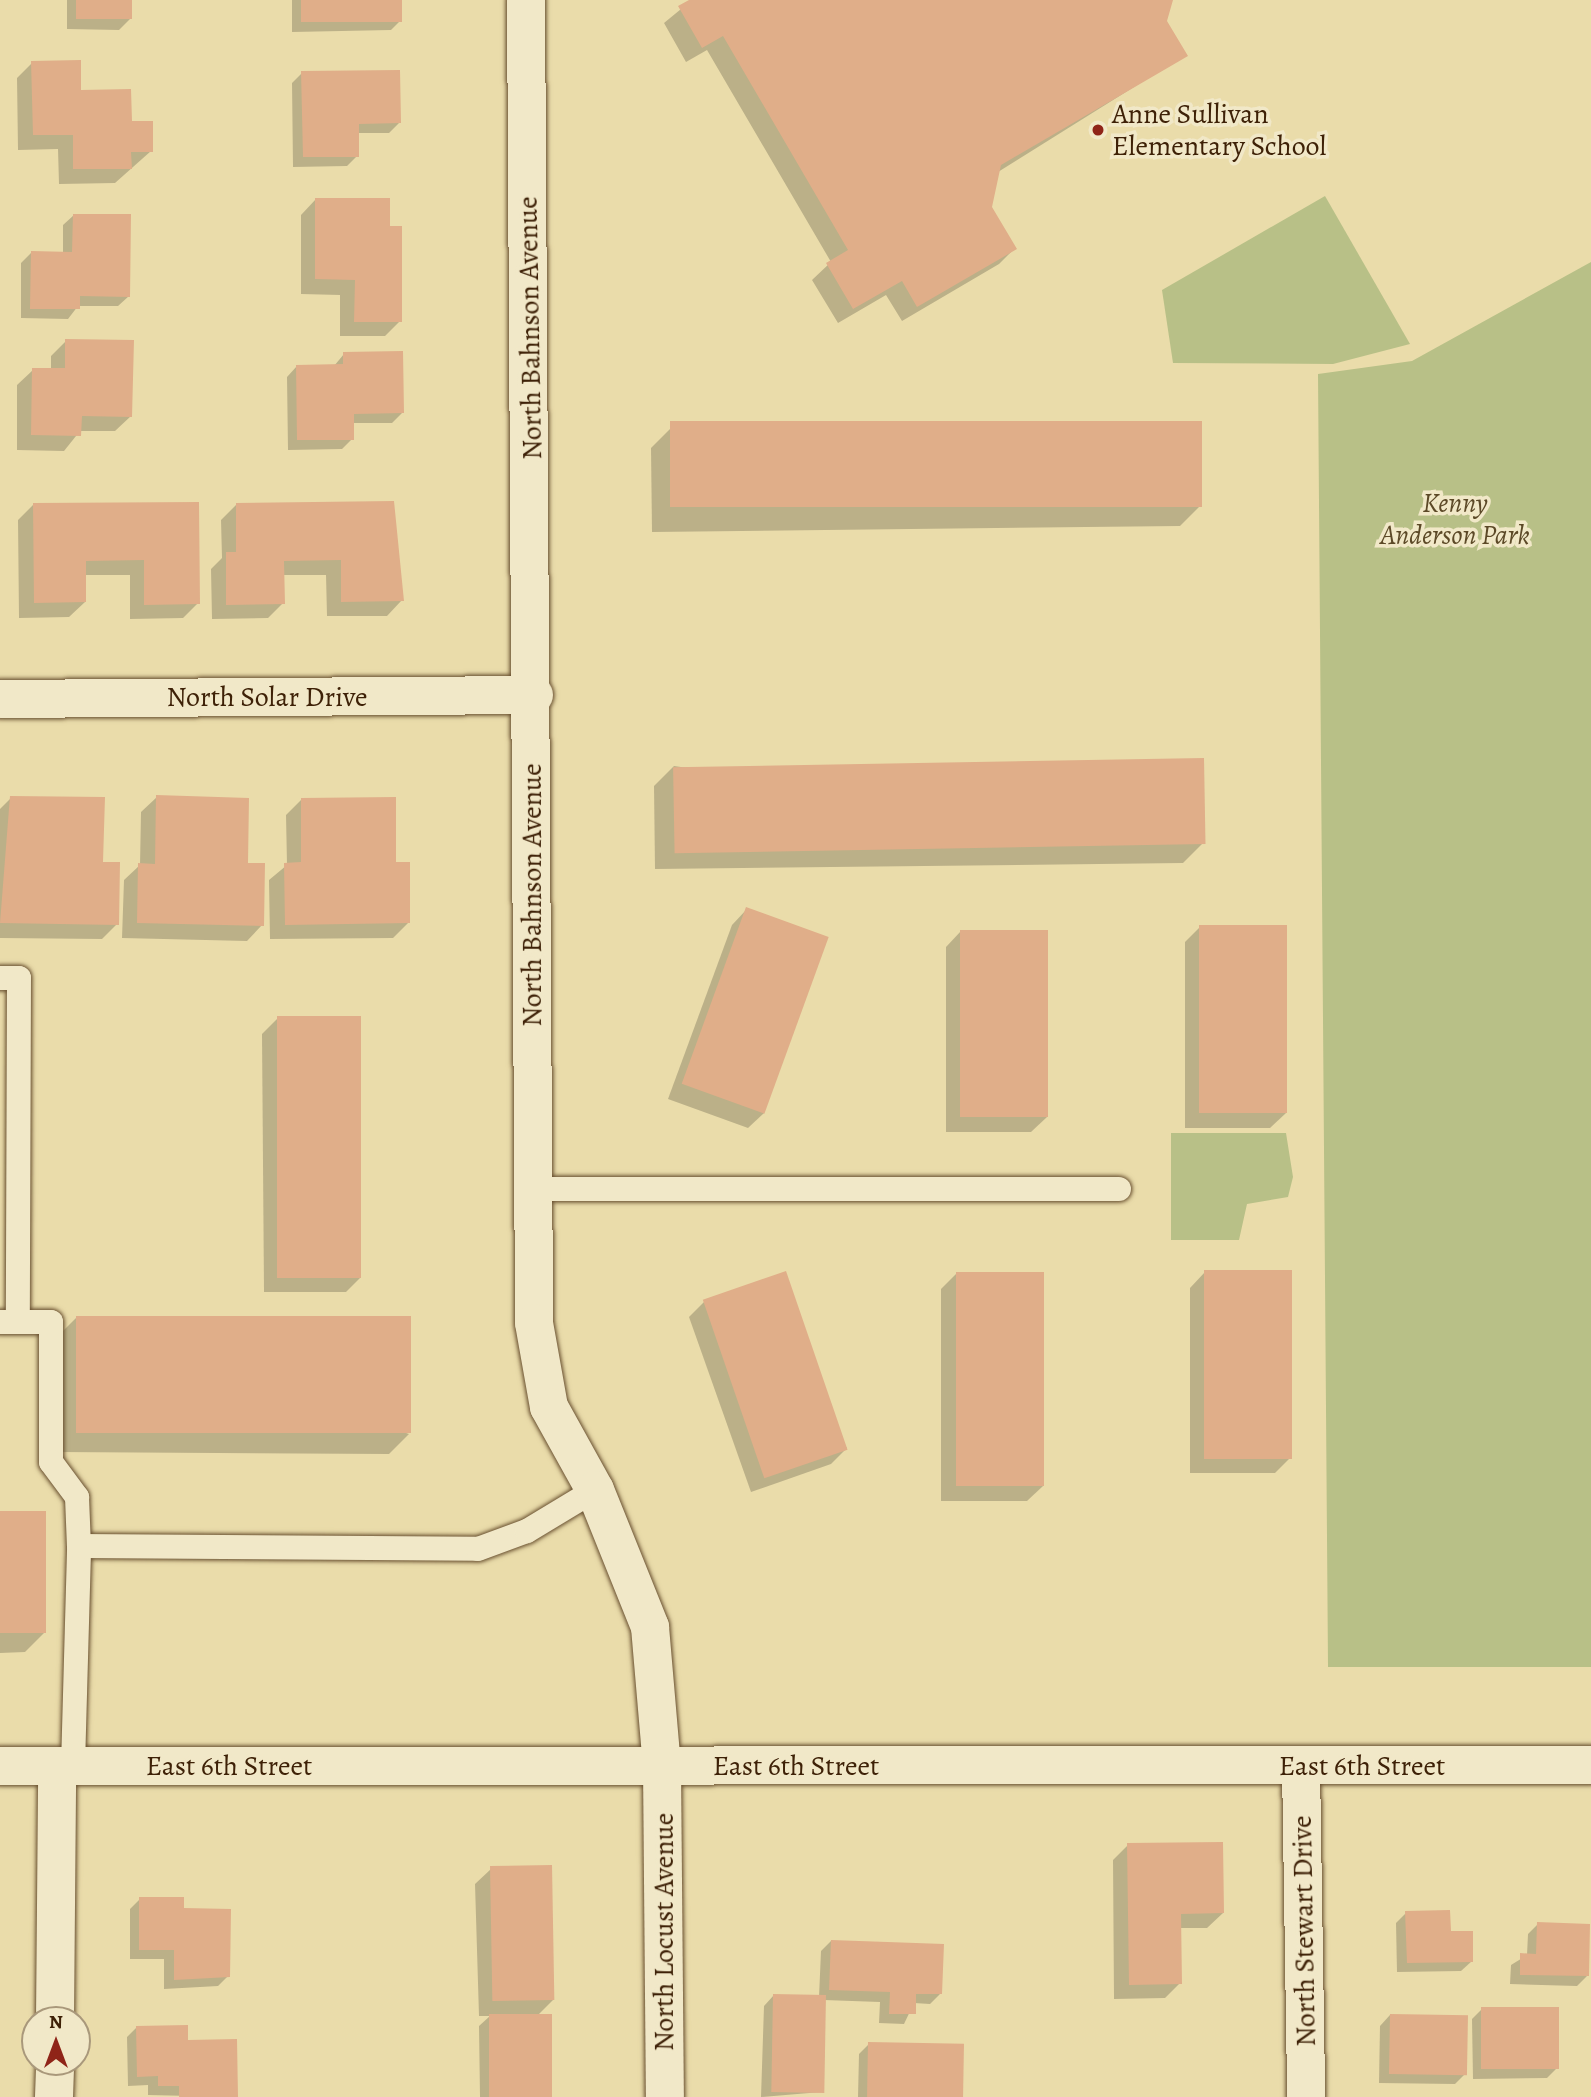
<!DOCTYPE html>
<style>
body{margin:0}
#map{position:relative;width:1591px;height:2097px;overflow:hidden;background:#eadcaa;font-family:Alegreya,serif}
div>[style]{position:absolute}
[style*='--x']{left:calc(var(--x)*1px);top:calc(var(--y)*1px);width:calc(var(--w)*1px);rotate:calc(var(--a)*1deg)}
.green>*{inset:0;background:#b8c087}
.shadow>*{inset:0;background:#0003}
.building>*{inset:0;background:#e0ae89;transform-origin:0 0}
.roads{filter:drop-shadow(0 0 2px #695030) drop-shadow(0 0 2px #695030)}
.lane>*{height:24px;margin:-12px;padding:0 12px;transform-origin:12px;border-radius:12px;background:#f1e8c8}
.street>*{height:38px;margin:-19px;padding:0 19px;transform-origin:19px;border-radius:19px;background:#f1e8c8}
.secondary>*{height:38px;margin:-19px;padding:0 19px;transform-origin:19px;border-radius:19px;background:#f1e8c8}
.dots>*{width:19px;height:19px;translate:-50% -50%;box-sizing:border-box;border:4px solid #f1e8c8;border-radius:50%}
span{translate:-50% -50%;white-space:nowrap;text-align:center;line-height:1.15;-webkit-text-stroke:7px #f1e8c8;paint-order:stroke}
.poi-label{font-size:28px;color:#3e2107}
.left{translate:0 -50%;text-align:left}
.street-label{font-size:28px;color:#3e2107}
.park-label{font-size:28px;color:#5c4927;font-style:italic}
.north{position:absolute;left:21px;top:2006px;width:70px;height:70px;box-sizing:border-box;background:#f1e8c8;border:2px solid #a9987b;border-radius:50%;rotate:0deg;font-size:19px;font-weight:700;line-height:28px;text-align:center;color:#3e2107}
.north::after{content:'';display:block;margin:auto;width:24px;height:32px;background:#8f2418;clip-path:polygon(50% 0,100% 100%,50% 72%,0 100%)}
</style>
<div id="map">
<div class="green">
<i style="clip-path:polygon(1325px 196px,1410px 344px,1333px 364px,1173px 363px,1162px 290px)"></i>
<i style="clip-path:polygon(1591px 262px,1591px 1667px,1328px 1667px,1318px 374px,1412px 361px)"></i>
<i style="clip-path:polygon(1171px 1133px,1286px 1133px,1293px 1177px,1288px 1197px,1247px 1204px,1239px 1240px,1171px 1240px)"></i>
</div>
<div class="shadow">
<i style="clip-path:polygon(67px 0,130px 0,130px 19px,119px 30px,67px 29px)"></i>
<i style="clip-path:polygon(292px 0,400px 0,401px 20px,391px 30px,292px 32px)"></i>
<i style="clip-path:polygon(692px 0,1171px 0,1166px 21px,1185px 55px,998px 172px,991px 208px,1014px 249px,999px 264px,902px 321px,886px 295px,838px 323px,812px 280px,831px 262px,707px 50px,686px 62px,664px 23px)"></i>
<i style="clip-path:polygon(32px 63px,131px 123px,151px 151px,115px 183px,59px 184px,58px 149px,18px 150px,17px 78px)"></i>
<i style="clip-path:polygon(302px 73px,399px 123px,389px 133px,357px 133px,357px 156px,347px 166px,293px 167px,292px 83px)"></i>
<i style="clip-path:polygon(316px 199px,388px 228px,400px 321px,385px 336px,340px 336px,340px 295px,301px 294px,301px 215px)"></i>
<i style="clip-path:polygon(74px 215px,129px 296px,118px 306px,78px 306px,68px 319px,21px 318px,21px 263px,31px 253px,63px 253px,63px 225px)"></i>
<i style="clip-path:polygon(66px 341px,131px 416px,115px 431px,80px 431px,64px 451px,17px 450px,17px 385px,33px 370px,51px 370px,51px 356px)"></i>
<i style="clip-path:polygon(344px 354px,402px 413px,392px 423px,352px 423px,352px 439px,342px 449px,288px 450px,287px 377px,297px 366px,334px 366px)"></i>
<i style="clip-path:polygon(671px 428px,1200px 506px,1180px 526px,652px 532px,651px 448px)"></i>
<i style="clip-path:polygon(392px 503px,402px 600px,387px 616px,327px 616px,326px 575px,283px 575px,283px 603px,268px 618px,212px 619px,211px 569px,222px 558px,221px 520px,236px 505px)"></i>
<i style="clip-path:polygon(197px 504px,198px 603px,183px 618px,130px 619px,130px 575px,84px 575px,85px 602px,69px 617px,19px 618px,18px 520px,33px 505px)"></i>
<i style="clip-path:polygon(674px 766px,1203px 843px,1183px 863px,655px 869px,654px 786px)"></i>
<i style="clip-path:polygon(157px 797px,246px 865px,262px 925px,247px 941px,122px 938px,124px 880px,140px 865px,141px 812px)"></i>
<i style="clip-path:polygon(11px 798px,101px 864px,117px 924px,102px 939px,0 938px,0 809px)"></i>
<i style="clip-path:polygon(301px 800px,394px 863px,408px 923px,393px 938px,270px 939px,269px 880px,287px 865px,286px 815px)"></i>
<i style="clip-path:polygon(747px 909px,764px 1113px,748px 1128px,668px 1099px,732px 925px)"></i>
<i style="clip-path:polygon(1200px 927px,1286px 1113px,1270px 1128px,1185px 1128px,1185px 942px)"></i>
<i style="clip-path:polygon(961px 931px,1047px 1117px,1031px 1132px,946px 1132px,946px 947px)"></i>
<i style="clip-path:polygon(277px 1019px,361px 1277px,346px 1292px,264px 1292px,262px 1034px)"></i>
<i style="clip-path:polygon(1205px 1272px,1290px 1458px,1275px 1473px,1190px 1473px,1190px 1288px)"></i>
<i style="clip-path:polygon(956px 1274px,1043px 1486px,1027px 1501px,941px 1501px,941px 1289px)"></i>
<i style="clip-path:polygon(704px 1302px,847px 1448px,831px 1464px,751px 1492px,689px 1317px)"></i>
<i style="clip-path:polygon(77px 1317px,409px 1434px,389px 1454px,56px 1452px,57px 1337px)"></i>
<i style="clip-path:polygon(0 1513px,45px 1632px,25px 1652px,0 1653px)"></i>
<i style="clip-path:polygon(1128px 1845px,1223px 1913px,1207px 1928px,1179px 1928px,1180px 1983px,1165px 1998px,1114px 1999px,1113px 1860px)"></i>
<i style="clip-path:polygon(491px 1869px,554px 1999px,537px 2016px,551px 2097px,480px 2097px,479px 2026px,490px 2016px,479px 2016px,475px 1884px)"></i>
<i style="clip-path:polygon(140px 1899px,182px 1910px,228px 1976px,218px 1986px,164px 1989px,164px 1959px,130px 1959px,130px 1909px)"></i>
<i style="clip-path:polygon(1406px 1913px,1449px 1933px,1472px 1961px,1461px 1971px,1397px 1972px,1396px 1923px)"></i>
<i style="clip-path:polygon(1538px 1924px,1587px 1976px,1577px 1986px,1510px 1984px,1511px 1965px,1527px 1955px,1528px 1934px)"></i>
<i style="clip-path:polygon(831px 1941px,940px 1994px,930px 2004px,914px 2003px,904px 2024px,879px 2023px,880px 2002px,824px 2000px,821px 2092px,761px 2097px,764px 2006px,774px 1995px,819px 1997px,821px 1951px)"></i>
<i style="clip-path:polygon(1482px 2009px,1557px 2068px,1547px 2078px,1473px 2079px,1472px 2019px)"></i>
<i style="clip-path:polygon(1390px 2015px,1465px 2074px,1455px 2084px,1379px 2083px,1380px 2026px)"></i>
<i style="clip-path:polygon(137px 2027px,187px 2042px,236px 2097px,148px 2095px,148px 2085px,128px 2086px,127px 2037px)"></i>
<i style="clip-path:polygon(869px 2044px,962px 2097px,858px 2097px,859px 2054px)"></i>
</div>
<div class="building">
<i style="left:76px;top:0;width:56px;height:19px"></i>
<i style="left:301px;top:0;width:101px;height:22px"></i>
<i style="clip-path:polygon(689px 0,1173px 0,1167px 21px,1188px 56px,1001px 165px,992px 207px,1017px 249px,917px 307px,902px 281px,853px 309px,826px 263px,848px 250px,723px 36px,702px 48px,678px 6px)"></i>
<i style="clip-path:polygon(81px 60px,81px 90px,131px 89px,132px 121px,153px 121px,153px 152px,131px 152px,132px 169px,73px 169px,73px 135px,33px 135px,31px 61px)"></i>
<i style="clip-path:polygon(400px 70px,401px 123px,359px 124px,359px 157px,303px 157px,301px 71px)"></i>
<i style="clip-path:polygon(315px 198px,390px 198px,390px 226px,402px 226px,402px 322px,354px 322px,355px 280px,315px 279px)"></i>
<i style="clip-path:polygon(73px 214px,131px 214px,130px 297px,80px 296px,80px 309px,30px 309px,31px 251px,72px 252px)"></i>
<i style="clip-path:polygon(65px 339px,134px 340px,132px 417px,82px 416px,81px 436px,31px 435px,32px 368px,65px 368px)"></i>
<i style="clip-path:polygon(403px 351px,404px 413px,354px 414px,354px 440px,297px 440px,296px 365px,343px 364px,343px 352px)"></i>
<i style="left:1202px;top:421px;width:86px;height:532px;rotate:90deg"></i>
<i style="clip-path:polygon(394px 501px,404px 601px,341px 602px,341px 560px,284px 561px,285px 604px,226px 605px,226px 552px,236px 552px,236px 503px)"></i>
<i style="clip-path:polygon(199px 502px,200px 604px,144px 605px,144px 560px,86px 561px,86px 602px,34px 603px,33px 503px)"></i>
<i style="left:1204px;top:758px;width:86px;height:531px;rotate:89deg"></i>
<i style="clip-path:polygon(156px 795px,249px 798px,248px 863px,265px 863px,264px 926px,137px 923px,138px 863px,155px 864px)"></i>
<i style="clip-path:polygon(10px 796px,105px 797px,103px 862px,120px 862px,119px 925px,0 923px)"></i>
<i style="clip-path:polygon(396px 797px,396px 862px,410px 862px,410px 923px,285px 925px,284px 863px,301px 862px,301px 798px)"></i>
<i style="left:746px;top:907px;width:88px;height:188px;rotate:20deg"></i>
<i style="left:1199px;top:925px;width:88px;height:188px"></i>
<i style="left:960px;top:930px;width:88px;height:187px"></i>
<i style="left:361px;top:1016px;width:262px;height:84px;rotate:90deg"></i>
<i style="left:1292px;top:1270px;width:189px;height:88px;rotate:90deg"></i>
<i style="left:786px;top:1271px;width:189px;height:88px;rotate:71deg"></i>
<i style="left:956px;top:1272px;width:88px;height:214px"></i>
<i style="left:76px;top:1316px;width:335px;height:117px"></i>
<i style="left:0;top:1511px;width:46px;height:122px"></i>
<i style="clip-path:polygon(1223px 1842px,1224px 1913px,1181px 1914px,1182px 1984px,1129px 1985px,1127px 1843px)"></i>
<i style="left:552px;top:1865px;width:135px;height:62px;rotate:89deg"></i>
<i style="clip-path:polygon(139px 1897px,184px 1897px,184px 1908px,231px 1909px,230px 1977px,174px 1980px,174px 1950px,139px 1950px)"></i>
<i style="clip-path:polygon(1450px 1910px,1451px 1931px,1473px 1931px,1473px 1962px,1407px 1963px,1405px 1911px)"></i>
<i style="clip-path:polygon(1537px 1922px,1590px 1924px,1589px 1976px,1520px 1975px,1520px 1953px,1536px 1954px)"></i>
<i style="clip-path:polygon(831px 1940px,944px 1944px,942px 1994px,916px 1994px,916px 2014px,889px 2014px,890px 1992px,829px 1990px)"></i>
<i style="left:773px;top:1994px;width:53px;height:98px;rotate:1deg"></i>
<i style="left:1481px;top:2007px;width:78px;height:62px"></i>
<i style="left:489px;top:2014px;width:63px;height:83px"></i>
<i style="left:1390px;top:2014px;width:78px;height:60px;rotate:1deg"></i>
<i style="clip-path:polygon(188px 2025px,188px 2040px,237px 2039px,238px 2097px,179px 2097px,179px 2086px,158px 2086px,158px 2076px,137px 2077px,136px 2026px)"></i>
<i style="left:868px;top:2042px;width:96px;height:55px;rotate:1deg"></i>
</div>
<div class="roads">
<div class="lane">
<i style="--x:0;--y:978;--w:19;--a:0"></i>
<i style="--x:19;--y:978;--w:344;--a:90.2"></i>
<i style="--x:530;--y:1189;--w:589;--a:0"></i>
<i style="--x:0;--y:1322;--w:51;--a:0"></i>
<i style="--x:51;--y:1322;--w:140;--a:90"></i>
<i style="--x:51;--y:1462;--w:44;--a:53.4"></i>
<i style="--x:77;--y:1497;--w:49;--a:87.7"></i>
<i style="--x:73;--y:1766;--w:220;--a:-88.4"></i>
<i style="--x:79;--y:1546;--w:399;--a:0.4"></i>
<i style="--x:478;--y:1549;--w:52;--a:-20.2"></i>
<i style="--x:527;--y:1531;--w:79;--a:-31.1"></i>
</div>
<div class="street">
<i style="--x:0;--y:699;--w:534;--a:-0.43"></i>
<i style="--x:662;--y:1766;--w:331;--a:89.5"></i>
<i style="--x:1301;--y:1766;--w:331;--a:89.1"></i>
<i style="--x:55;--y:2020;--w:254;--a:-89.5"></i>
<i style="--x:54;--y:2097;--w:35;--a:-88"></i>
</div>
<div class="secondary">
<i style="--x:526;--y:0;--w:1323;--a:89.65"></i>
<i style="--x:534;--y:1323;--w:85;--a:79.9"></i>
<i style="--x:549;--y:1407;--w:95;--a:61"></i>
<i style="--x:595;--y:1490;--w:148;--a:68.1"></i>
<i style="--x:650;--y:1627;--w:140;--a:85.1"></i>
<i style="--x:0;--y:1766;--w:1591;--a:-0.04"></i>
</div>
</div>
<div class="dots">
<i style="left:1098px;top:130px;background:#8f2418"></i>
</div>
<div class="poi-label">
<span class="left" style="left:1112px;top:130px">Anne Sullivan<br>Elementary School</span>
</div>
<div class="street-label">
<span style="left:530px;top:328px;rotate:-91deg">North Bahnson Avenue</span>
<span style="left:267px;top:697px">North Solar Drive</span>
<span style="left:532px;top:895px;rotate:-90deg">North Bahnson Avenue</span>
<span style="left:229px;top:1766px">East 6th Street</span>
<span style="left:796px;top:1766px">East 6th Street</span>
<span style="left:1362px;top:1766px">East 6th Street</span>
<span style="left:1304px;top:1931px;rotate:-91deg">North Stewart Drive</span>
<span style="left:664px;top:1932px;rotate:-90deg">North Locust Avenue</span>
</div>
<div class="park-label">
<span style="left:1455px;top:519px">Kenny<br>Anderson Park</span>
</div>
<div class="north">N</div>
</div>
